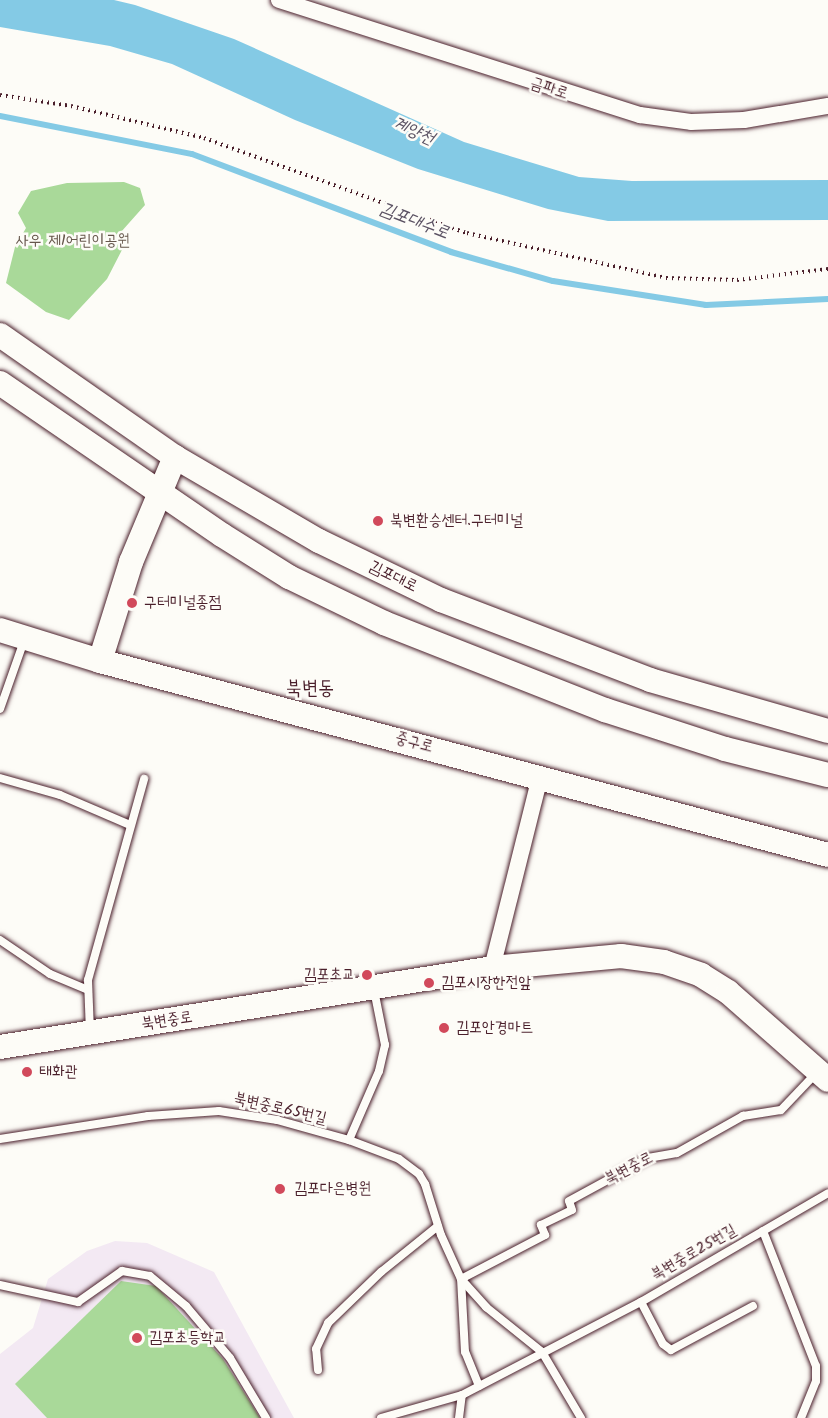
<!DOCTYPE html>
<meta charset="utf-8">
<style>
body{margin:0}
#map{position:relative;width:828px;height:1418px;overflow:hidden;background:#fdfcf7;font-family:Kalam,"Poor Story",sans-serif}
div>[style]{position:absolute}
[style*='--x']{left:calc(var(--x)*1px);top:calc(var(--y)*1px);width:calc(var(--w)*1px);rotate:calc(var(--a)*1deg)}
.built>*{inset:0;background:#f3e9f3}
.green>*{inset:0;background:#a9d999}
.water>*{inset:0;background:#84cae5}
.stream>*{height:6px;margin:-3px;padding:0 3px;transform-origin:3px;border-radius:3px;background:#84cae5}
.path>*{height:4px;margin-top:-2px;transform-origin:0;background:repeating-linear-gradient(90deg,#4a1f2b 0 1.5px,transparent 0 6px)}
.roads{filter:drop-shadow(0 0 2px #4a1f2b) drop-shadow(0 0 2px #4a1f2b)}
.lane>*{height:8px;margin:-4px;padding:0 4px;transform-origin:4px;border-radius:4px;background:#fdfcf7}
.street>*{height:16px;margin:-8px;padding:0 8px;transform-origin:8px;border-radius:8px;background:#fdfcf7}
.secondary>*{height:24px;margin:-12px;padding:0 12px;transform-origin:12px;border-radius:12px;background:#fdfcf7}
.dots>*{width:16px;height:16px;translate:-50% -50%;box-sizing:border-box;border:3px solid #fdfcf7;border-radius:50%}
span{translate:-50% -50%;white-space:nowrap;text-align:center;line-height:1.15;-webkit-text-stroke:5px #fdfcf7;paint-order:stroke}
.street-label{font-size:16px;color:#4a1f2b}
.park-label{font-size:16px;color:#66574c}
.poi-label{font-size:16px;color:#4a1f2b}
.left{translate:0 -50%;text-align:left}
.right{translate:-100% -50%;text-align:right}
.water-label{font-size:18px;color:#5b5263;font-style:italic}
.quarter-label{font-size:20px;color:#4a1f2b}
</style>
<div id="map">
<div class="built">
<i style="clip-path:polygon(115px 1241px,147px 1243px,214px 1272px,294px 1418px,0 1418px,0 1354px,33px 1328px,48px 1279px,87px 1251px)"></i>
</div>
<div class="green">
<i style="clip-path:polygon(124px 182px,140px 188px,145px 205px,121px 232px,125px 244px,107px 279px,69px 320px,46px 312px,6px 283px,15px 247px,26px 228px,18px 213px,31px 191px,67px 183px)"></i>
<i style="clip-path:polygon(121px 1281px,156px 1286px,223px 1359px,260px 1418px,47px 1418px,15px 1384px)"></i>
</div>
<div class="water">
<i style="clip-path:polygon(0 0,114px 0,135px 5px,234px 39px,464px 142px,579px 177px,632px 181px,828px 180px,828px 220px,608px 221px,548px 209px,418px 169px,295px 120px,172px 64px,110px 46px,0 27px)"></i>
</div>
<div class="stream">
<i style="--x:0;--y:116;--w:196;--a:11.2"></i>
<i style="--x:192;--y:154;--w:277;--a:20.7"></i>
<i style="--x:451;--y:252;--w:106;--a:15.9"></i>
<i style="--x:553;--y:281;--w:155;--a:8.9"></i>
<i style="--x:706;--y:305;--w:122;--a:-2.8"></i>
</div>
<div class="path">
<i style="--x:0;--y:95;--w:72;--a:8.8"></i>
<i style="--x:71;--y:106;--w:137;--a:13.5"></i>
<i style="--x:204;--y:138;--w:280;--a:19.9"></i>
<i style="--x:467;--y:233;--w:204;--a:12.7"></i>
<i style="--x:666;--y:278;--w:71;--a:1.6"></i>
<i style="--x:737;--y:280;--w:92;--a:-6.9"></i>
</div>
<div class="roads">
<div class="lane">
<i style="--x:0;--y:709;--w:75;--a:-70.6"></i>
<i style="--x:0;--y:778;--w:62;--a:15.8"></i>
<i style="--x:60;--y:795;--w:76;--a:23.2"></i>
<i style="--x:0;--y:940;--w:60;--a:34.2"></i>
<i style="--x:50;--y:974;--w:41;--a:22.8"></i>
<i style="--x:90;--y:1032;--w:52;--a:-92.2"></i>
<i style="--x:88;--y:980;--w:209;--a:-74.4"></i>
<i style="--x:0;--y:1139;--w:150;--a:-8.8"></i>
<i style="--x:148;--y:1116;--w:71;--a:-4"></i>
<i style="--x:219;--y:1111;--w:59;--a:8.8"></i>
<i style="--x:277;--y:1120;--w:75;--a:15.5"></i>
<i style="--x:349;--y:1140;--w:53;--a:20.8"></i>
<i style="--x:399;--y:1159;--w:25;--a:37"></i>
<i style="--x:419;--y:1174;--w:12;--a:59"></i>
<i style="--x:425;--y:1184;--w:53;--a:72.6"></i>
<i style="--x:441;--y:1235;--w:48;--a:65.6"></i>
<i style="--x:461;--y:1279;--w:38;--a:48"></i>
<i style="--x:486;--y:1307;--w:72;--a:38.8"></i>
<i style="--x:542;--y:1352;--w:77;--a:59.4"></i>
<i style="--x:349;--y:1140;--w:75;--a:-66.5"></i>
<i style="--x:379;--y:1071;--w:27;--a:-77"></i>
<i style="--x:385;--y:1045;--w:56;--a:-101.3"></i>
<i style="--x:763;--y:1231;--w:145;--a:68.6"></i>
<i style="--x:816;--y:1366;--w:15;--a:90"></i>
<i style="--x:816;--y:1381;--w:40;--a:112"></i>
<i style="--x:0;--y:1285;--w:80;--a:12.3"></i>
<i style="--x:78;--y:1302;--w:54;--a:-35.2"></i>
<i style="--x:122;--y:1271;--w:28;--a:10"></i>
<i style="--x:150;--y:1276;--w:47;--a:39.8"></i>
<i style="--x:186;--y:1306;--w:68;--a:49.8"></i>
<i style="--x:230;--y:1358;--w:70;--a:59"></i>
<i style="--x:641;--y:1302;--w:47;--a:62.4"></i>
<i style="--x:663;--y:1344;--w:10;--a:37"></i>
<i style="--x:671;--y:1350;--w:93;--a:-28.2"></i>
<i style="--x:318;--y:1370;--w:21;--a:-95"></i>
<i style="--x:316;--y:1349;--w:29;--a:-65"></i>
<i style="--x:328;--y:1323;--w:74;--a:-43.9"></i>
<i style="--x:381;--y:1272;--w:73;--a:-38.9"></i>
<i style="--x:479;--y:1386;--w:37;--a:-112"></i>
<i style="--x:465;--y:1352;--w:73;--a:-93.1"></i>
<i style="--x:461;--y:1279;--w:95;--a:-27.6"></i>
<i style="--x:545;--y:1235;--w:11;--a:-112"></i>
<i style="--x:541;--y:1225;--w:34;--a:-26"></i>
<i style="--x:572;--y:1210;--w:9;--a:-108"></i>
<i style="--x:569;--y:1201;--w:90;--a:-28.6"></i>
<i style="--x:648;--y:1158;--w:29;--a:-10"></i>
<i style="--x:677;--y:1153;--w:76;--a:-29.3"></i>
<i style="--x:743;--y:1116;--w:38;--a:-9"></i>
<i style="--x:781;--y:1110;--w:52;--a:-46.5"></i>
<i style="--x:381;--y:1418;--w:84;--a:-15.9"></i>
<i style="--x:459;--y:1418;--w:23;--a:-83"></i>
<i style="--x:462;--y:1395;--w:202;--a:-27.5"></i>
<i style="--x:641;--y:1302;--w:216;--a:-30.2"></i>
</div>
<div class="street">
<i style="--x:279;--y:0;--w:379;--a:17.7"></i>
<i style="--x:640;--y:115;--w:51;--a:7.8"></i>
<i style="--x:691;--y:122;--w:53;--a:-2.2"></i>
<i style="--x:744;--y:120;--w:85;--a:-9.5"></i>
<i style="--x:492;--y:968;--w:197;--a:-75.9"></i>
</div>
<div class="secondary">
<i style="--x:0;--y:335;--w:213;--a:34.9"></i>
<i style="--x:175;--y:457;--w:167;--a:30.3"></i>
<i style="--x:319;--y:541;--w:136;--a:25.8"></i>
<i style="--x:441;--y:600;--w:224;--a:20.9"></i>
<i style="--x:650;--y:680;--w:185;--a:16"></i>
<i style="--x:0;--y:383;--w:269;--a:34.4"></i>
<i style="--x:222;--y:535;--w:79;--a:32.1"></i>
<i style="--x:289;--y:577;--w:106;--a:25.8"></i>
<i style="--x:384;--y:623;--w:238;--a:21.5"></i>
<i style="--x:605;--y:710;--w:126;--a:18"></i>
<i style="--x:725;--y:749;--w:106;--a:14.2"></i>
<i style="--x:0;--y:630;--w:105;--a:17.2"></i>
<i style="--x:100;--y:661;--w:753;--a:14.92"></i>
<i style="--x:100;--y:661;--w:104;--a:-72.6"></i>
<i style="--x:131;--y:562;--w:114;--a:-67.3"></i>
<i style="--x:0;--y:1047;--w:498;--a:-9.1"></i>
<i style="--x:492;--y:968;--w:130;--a:-5.3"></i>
<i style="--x:621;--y:956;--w:43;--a:7.9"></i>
<i style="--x:664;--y:962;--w:39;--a:19"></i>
<i style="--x:701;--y:975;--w:32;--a:32"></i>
<i style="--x:728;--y:992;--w:133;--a:41.3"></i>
</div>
</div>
<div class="dots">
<i style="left:378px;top:521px;background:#d1495b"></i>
<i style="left:132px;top:603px;background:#d1495b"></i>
<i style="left:367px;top:975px;background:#d1495b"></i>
<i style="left:429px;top:983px;background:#d1495b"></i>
<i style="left:444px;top:1028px;background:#d1495b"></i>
<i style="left:27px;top:1072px;background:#d1495b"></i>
<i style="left:280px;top:1189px;background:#d1495b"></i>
<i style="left:137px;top:1338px;background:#d1495b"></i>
</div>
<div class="street-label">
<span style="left:549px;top:89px;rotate:18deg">금파로</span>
<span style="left:393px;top:577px;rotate:26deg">김포대로</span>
<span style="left:414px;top:743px;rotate:15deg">중구로</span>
<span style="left:167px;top:1021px;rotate:-8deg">북변중로</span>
<span style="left:280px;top:1109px;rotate:13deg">북변중로65번길</span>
<span style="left:629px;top:1169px;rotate:-27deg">북변중로</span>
<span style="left:694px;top:1253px;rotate:-30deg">북변중로25번길</span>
</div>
<div class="park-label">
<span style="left:73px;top:241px">사우 제1어린이공원</span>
</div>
<div class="poi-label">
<span class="left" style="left:390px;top:521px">북변환승센터.구터미널</span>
<span class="left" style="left:144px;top:603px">구터미널종점</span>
<span class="right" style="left:355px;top:975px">김포초교</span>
<span class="left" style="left:441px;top:983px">김포시장한전앞</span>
<span class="left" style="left:456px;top:1028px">김포안경마트</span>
<span class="left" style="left:39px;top:1072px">태화관</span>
<span class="left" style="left:294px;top:1189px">김포다은병원</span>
<span class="left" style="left:149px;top:1338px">김포초등학교</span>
</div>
<div class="water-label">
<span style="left:413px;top:132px;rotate:25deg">계양천</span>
<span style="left:414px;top:222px;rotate:21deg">김포대수로</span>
</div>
<div class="quarter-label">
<span style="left:310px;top:689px">북변동</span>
</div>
</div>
